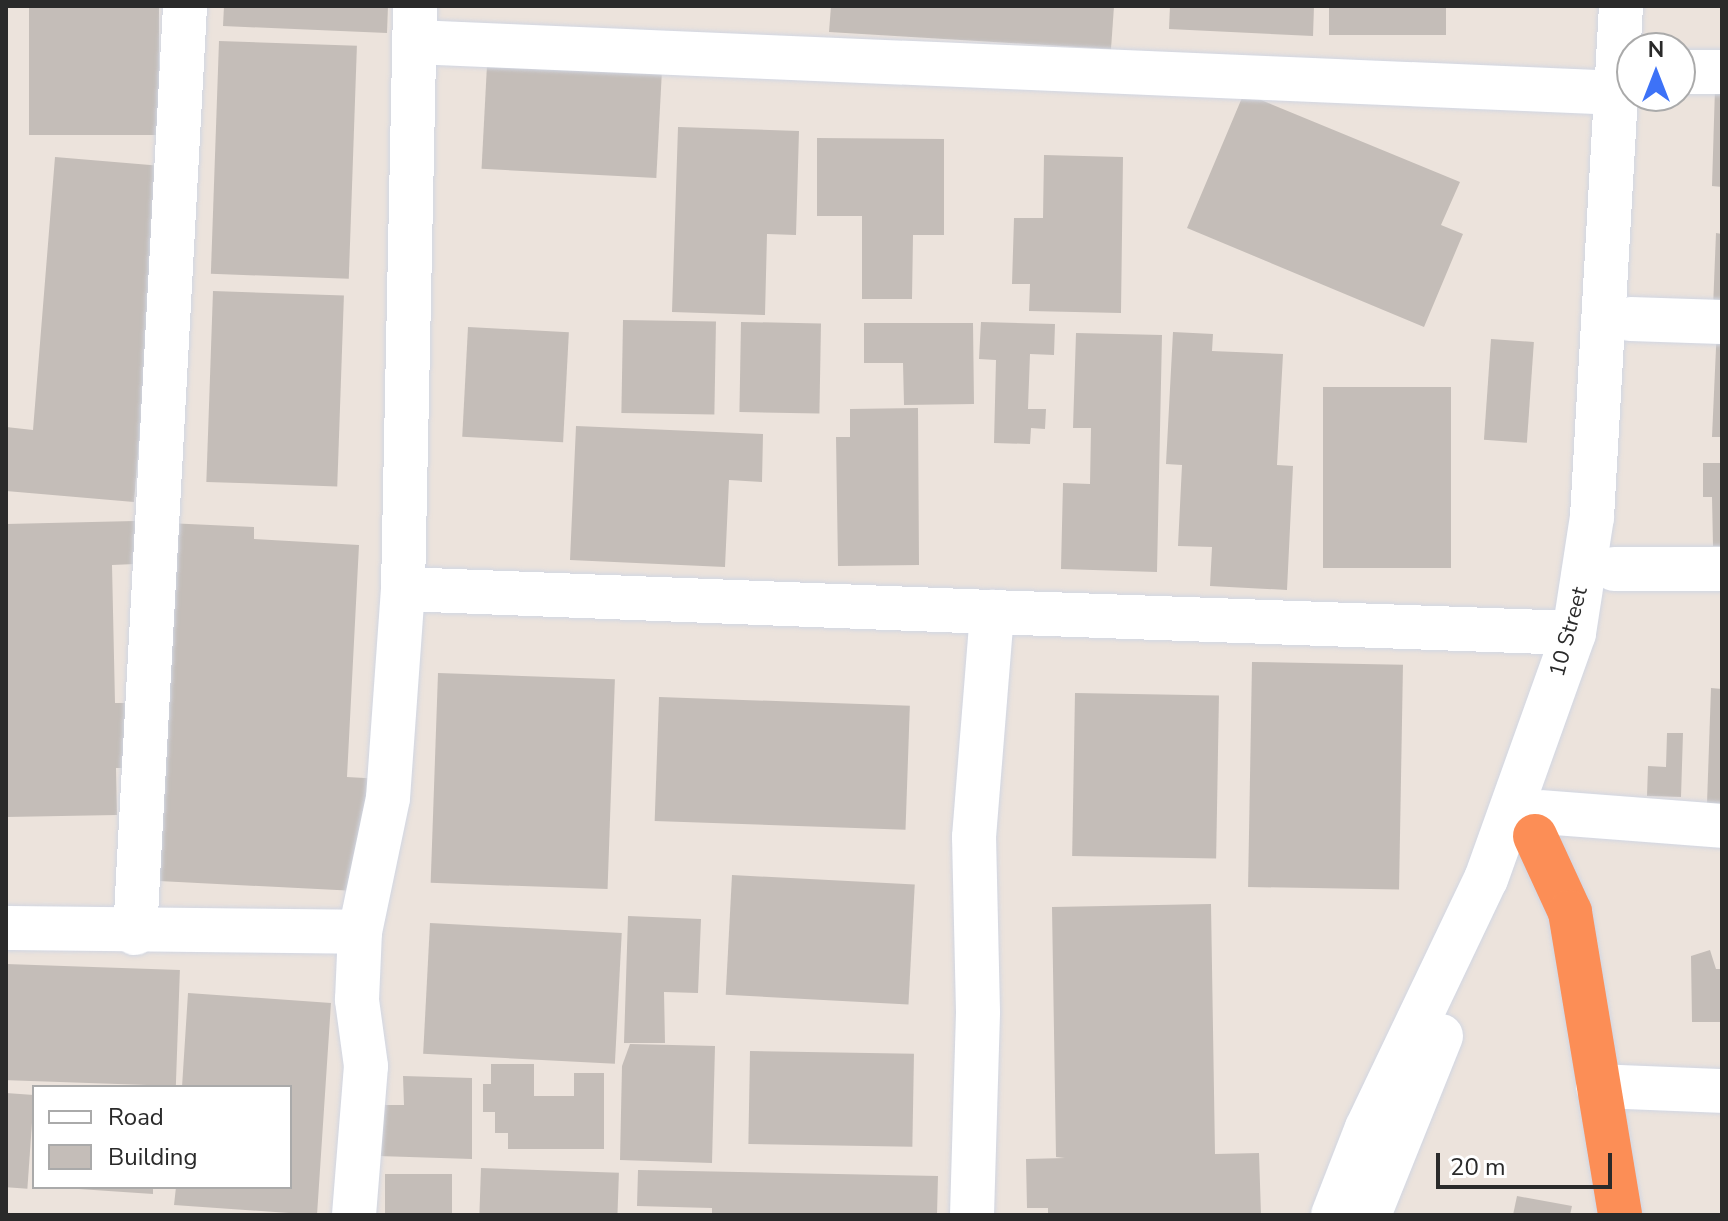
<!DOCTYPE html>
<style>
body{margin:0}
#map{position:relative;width:1728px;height:1221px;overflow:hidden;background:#ece3dc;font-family:"Nunito Sans",sans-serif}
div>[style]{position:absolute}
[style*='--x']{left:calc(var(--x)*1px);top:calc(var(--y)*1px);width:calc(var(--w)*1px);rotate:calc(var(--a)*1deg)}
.building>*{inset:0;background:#c4bdb8;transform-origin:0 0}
.roads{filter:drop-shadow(0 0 2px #d1d6e2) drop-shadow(0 0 2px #d1d6e2)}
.street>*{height:44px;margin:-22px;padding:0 22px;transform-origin:22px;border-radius:22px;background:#fff}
.secondary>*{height:44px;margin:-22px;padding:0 22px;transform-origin:22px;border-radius:22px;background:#fff}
.highway>*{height:44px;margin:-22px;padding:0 22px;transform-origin:22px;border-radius:22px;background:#fc8e56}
span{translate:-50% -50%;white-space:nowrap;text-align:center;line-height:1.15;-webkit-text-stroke:6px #fff;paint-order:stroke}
.street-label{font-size:22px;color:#2a2a2a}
.frame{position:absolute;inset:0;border:8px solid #2a2a2a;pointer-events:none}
.legend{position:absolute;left:32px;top:1085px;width:260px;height:104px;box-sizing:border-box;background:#fff;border:2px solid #aaa;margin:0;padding:10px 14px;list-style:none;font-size:24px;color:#2a2a2a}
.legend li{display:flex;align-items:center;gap:16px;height:40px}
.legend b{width:40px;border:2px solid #aaa}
.north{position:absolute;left:1616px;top:32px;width:80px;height:80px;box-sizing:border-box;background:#fff;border:2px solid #aaa;border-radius:50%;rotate:0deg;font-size:22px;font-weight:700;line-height:32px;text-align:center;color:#2a2a2a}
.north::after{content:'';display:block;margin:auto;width:28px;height:36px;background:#3d72f7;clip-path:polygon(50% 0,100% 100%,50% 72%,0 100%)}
.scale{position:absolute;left:1436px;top:1153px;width:176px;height:36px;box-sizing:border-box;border:4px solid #2a2a2a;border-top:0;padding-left:10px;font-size:24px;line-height:28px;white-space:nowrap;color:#2a2a2a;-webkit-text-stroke:6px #fff;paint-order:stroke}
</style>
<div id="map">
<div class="building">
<i style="left:29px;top:6px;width:130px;height:129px"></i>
<i style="clip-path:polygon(224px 6px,388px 6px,387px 33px,223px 26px)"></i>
<i style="clip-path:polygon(831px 6px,1114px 6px,1111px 49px,829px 32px)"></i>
<i style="clip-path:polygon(1170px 6px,1314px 6px,1313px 36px,1169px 29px)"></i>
<i style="left:1329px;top:6px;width:117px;height:29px"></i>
<i style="left:219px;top:41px;width:138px;height:233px;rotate:2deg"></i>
<i style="left:487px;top:65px;width:175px;height:104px;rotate:3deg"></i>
<i style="clip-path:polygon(1715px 88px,1722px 88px,1722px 187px,1712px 186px)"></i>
<i style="clip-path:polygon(1244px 93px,1460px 182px,1441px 225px,1463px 234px,1424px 327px,1187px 228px)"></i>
<i style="clip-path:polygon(678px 127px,799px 131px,796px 235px,767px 234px,765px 315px,672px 312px)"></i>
<i style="clip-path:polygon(817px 138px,944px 139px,944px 235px,913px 235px,912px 299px,862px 299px,862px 216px,817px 216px)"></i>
<i style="clip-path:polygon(1044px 155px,1123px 157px,1121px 313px,1029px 311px,1030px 284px,1012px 284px,1014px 218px,1043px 218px)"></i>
<i style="clip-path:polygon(55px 157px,162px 166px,134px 502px,6px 491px,6px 427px,33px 430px)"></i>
<i style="clip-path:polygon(1716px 233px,1722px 234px,1722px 308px,1713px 308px)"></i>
<i style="left:213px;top:291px;width:131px;height:191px;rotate:2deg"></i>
<i style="left:623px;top:320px;width:93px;height:93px;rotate:1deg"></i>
<i style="left:741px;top:322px;width:80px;height:90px;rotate:1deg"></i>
<i style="clip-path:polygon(981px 322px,1055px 324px,1054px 355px,1030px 354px,1028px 409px,1046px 409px,1045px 429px,1031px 428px,1030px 444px,994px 443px,996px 360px,979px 359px)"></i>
<i style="clip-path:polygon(864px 323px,973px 323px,974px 404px,904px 405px,903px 363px,864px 363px)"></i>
<i style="clip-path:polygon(1717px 326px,1722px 326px,1722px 437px,1712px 437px)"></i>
<i style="left:468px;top:327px;width:101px;height:110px;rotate:3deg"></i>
<i style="clip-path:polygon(1173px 332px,1213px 334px,1212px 351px,1283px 354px,1277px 465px,1293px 466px,1287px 590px,1210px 586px,1212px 547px,1178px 546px,1182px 465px,1166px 464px)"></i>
<i style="clip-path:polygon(1076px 333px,1162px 335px,1157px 572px,1061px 569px,1063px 483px,1090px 484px,1091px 428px,1073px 428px)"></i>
<i style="left:1491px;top:339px;width:43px;height:101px;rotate:4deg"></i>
<i style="left:1323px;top:387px;width:128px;height:181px"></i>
<i style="clip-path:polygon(918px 408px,919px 565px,838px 566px,836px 437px,850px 437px,850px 409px)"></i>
<i style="clip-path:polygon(576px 426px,763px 434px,762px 482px,729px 480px,725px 567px,570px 560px)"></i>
<i style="clip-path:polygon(1703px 463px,1722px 463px,1722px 546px,1713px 546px,1712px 497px,1703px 497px)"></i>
<i style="clip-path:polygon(135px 521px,135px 564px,112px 565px,115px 703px,133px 703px,135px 768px,116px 768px,117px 815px,6px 817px,6px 524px)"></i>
<i style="clip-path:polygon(145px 522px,254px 527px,254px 539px,359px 545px,347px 777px,382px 779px,376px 892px,159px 881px)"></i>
<i style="left:1252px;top:662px;width:151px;height:225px;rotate:1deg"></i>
<i style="left:438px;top:673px;width:177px;height:210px;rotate:2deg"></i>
<i style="clip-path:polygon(1711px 688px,1722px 689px,1722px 804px,1707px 804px)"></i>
<i style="left:1075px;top:693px;width:144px;height:163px;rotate:1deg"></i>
<i style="left:659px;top:697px;width:251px;height:124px;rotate:2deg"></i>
<i style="clip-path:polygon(1667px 733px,1683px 733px,1681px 797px,1647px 796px,1648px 766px,1666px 767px)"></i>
<i style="left:732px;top:875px;width:183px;height:120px;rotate:3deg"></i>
<i style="clip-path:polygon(1211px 904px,1215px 1154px,1259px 1153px,1261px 1215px,1048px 1215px,1048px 1208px,1027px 1208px,1026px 1159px,1065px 1158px,1056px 1157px,1052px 907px)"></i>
<i style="clip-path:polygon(628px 916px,701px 919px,698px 993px,664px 992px,665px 1043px,624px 1043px)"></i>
<i style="left:430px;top:923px;width:192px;height:131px;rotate:3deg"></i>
<i style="clip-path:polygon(1710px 950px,1716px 969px,1722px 969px,1722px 1022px,1692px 1022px,1691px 956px)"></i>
<i style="left:6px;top:964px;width:174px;height:116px;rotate:2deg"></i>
<i style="clip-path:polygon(188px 993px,331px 1003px,317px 1215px,174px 1205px,176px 1187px,290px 1187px,290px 1087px,182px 1087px)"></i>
<i style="clip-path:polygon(630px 1044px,715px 1046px,712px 1163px,620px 1160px,622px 1066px)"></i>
<i style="left:750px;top:1051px;width:164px;height:93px;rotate:1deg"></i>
<i style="clip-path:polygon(491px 1064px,534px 1064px,534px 1096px,574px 1096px,574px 1073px,604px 1073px,604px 1149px,508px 1149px,508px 1133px,495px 1133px,495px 1112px,483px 1112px,483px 1084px,491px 1084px)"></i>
<i style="clip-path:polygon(403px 1076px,472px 1078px,472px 1159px,378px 1156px,380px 1105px,404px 1105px)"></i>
<i style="left:6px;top:1093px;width:28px;height:94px;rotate:4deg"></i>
<i style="left:481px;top:1168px;width:138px;height:47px;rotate:2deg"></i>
<i style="clip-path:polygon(638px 1170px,938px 1176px,937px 1215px,712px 1215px,712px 1208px,637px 1206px)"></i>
<i style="left:385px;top:1174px;width:67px;height:41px"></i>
<i style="clip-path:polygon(49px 1187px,153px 1187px,153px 1194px)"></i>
<i style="clip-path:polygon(1517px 1196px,1572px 1206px,1570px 1215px,1513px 1215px)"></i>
</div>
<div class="roads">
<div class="street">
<i style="--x:414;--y:42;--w:1207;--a:2.42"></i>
<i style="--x:1680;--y:72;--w:42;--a:0"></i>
<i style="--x:1630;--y:319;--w:92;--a:1.9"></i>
<i style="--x:1614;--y:569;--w:108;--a:0"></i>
<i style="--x:403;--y:589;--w:589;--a:2.24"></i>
<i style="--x:1542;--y:812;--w:181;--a:4.4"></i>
<i style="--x:6;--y:928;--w:354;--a:0.6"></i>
<i style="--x:135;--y:933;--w:928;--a:-86.91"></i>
<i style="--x:1598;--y:1086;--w:124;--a:2.3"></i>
<i style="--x:354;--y:1215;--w:149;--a:-85.4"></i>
<i style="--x:366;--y:1066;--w:67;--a:-97.8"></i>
<i style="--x:357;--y:1000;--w:68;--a:-87.5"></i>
<i style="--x:360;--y:932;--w:137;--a:-78.2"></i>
<i style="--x:388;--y:798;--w:210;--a:-85.9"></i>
<i style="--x:403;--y:589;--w:583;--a:-88.82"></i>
</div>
<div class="secondary">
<i style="--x:972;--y:1215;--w:203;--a:-88.3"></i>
<i style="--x:978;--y:1012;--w:175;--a:-91.3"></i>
<i style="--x:974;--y:837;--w:226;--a:-85.4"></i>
<i style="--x:992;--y:612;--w:582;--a:2.07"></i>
<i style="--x:1333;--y:1215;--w:93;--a:-68.7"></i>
<i style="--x:1367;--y:1128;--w:276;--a:-64.5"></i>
<i style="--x:1486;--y:879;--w:261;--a:-70.3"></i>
<i style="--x:1574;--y:633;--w:117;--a:-81.2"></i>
<i style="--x:1592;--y:517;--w:512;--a:-86.75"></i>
<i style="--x:1369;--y:1215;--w:193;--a:-68.1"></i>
</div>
<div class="highway">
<i style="--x:1535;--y:836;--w:84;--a:65.3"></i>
<i style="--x:1570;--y:912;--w:307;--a:80.6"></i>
</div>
</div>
<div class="street-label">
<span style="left:1569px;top:632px;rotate:-75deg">10 Street</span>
</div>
<div class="frame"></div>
<ul class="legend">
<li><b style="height:10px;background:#fff"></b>Road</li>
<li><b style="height:22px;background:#c4bdb8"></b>Building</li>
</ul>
<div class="north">N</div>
<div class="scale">20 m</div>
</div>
